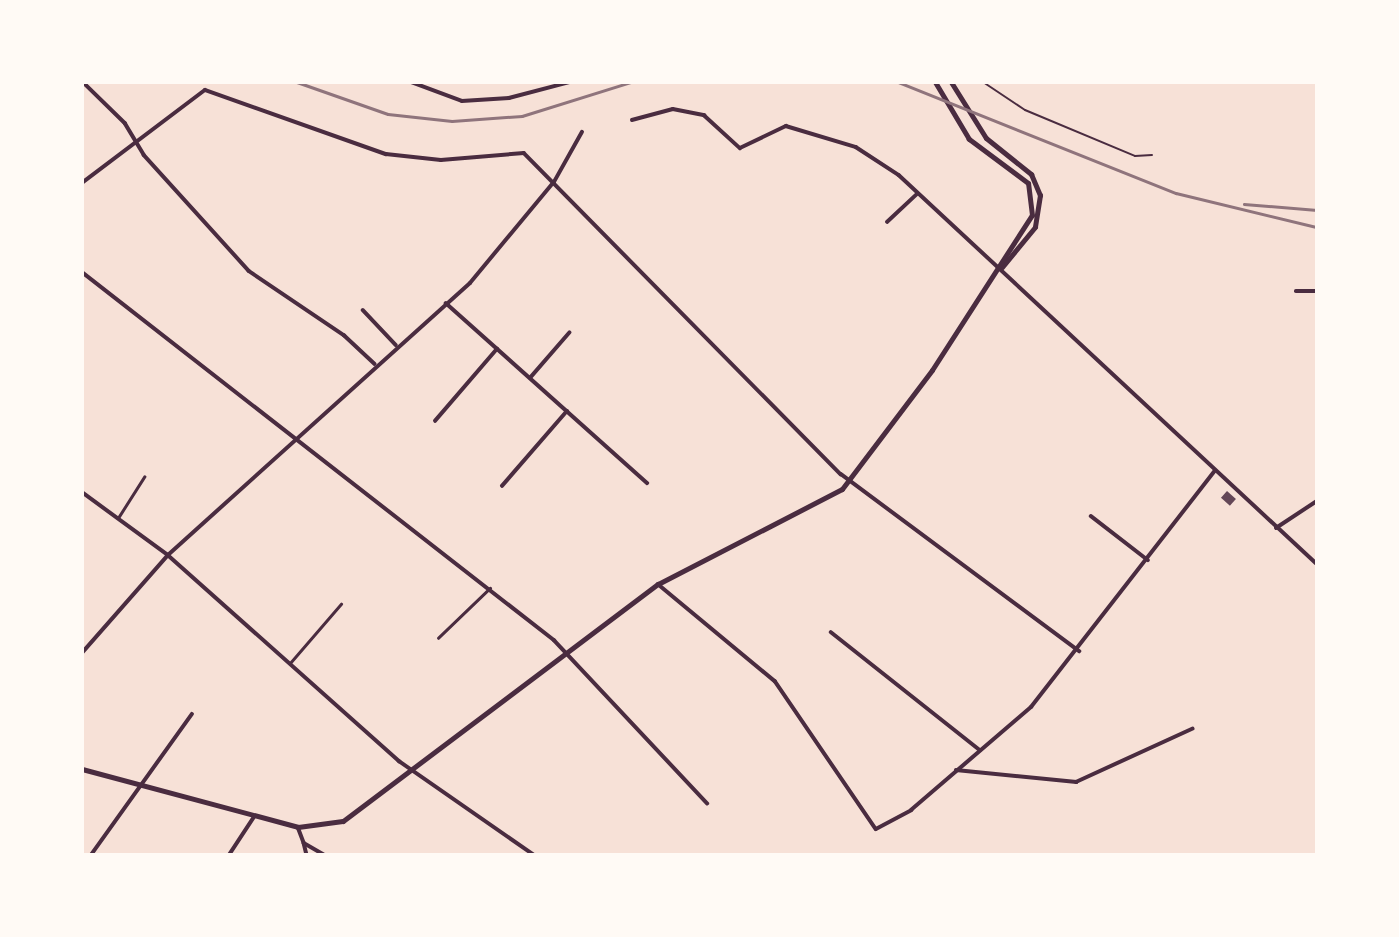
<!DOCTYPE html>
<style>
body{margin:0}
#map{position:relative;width:1399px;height:937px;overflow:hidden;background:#f7e1d7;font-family:Bitter,serif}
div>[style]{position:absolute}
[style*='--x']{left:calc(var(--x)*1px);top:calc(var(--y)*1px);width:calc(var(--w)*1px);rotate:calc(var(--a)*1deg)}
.building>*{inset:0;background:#644757;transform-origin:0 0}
.service>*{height:2px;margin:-1px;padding:0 1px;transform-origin:1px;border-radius:1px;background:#4a2c40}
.pedestrian>*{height:2.5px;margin:-1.25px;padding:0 1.25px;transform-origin:1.25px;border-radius:1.25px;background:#4a2c40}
.minor>*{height:3.5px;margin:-1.75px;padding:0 1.75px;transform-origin:1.75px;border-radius:1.75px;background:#4a2c40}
.secondary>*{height:5px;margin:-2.5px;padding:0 2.5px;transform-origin:2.5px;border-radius:2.5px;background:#4a2c40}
.rail>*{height:2.5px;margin:-1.25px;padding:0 1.25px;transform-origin:1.25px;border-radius:1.25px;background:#8f747c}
span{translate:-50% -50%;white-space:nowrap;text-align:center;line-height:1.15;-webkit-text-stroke:5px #fffaf5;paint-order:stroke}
.frame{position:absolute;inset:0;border:84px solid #fffaf5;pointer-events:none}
</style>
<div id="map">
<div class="building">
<i style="left:1227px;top:491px;width:12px;height:9px;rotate:42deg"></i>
</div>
<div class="service">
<i style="--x:983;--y:82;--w:50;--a:33.7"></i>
<i style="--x:1025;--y:110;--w:119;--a:22.7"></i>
<i style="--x:1135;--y:156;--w:17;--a:-3"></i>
</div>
<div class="pedestrian">
<i style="--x:118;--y:518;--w:49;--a:-57.6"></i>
<i style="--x:438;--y:638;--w:72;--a:-43.9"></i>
<i style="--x:290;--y:663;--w:78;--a:-49.2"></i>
</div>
<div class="minor">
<i style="--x:83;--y:82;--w:59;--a:44.3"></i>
<i style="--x:125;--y:123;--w:37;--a:59"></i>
<i style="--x:144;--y:155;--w:156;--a:47.8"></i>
<i style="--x:249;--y:271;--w:115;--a:34"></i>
<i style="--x:344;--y:335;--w:42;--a:43.1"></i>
<i style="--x:411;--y:82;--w:54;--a:20.4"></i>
<i style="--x:462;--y:101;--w:47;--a:-3.7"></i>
<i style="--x:509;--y:98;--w:63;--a:-14.7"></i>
<i style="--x:632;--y:120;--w:42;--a:-15"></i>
<i style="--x:673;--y:109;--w:32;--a:11"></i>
<i style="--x:704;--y:115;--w:49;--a:42.5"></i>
<i style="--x:740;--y:148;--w:51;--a:-25.6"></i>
<i style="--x:786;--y:126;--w:73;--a:16.7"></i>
<i style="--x:856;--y:147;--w:51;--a:33.1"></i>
<i style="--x:899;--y:175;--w:571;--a:42.94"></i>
<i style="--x:82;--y:183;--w:154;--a:-37.1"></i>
<i style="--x:205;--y:90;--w:192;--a:19.5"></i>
<i style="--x:386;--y:154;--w:55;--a:6.2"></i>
<i style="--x:441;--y:160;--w:83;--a:-4.8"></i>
<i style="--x:524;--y:153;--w:451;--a:45.4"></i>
<i style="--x:841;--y:474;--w:297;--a:36.6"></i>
<i style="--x:887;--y:222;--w:41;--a:-43"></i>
<i style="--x:82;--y:272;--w:599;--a:37.94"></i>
<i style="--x:554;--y:640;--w:224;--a:46.8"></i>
<i style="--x:1296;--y:291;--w:21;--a:0"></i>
<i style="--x:446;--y:303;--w:270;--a:41.8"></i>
<i style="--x:363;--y:310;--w:48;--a:46.7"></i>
<i style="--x:530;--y:378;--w:60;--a:-49.1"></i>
<i style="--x:435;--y:421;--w:95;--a:-49.3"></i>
<i style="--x:502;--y:486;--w:99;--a:-49.1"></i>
<i style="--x:82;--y:492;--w:107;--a:36.2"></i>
<i style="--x:168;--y:555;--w:310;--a:41.7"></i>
<i style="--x:399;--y:761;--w:165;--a:34.8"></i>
<i style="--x:1091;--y:516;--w:72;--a:37.7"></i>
<i style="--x:1276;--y:528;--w:49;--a:-33.4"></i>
<i style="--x:658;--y:584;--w:152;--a:39.7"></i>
<i style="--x:775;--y:681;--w:179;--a:55.7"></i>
<i style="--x:876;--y:829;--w:40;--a:-28"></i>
<i style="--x:911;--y:810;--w:158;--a:-40.6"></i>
<i style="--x:1031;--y:707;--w:299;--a:-52.1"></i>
<i style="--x:831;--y:632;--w:190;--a:38.4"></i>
<i style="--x:82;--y:653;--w:130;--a:-48.7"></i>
<i style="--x:168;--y:555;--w:406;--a:-42"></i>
<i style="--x:470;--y:283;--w:131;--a:-50.3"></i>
<i style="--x:554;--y:182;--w:57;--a:-60.8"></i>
<i style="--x:956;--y:770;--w:121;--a:5.7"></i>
<i style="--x:1076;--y:782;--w:128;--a:-24.6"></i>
<i style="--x:298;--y:827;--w:17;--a:69"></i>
<i style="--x:304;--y:843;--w:24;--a:30"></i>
<i style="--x:304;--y:843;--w:12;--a:76"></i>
<i style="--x:91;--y:855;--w:173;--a:-54.4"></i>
<i style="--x:229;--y:855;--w:45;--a:-56.7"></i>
</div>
<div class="secondary">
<i style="--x:951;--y:82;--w:66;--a:58"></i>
<i style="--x:986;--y:138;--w:58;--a:38.7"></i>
<i style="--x:1031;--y:174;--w:23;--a:67"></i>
<i style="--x:1040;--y:195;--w:32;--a:99"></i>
<i style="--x:1035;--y:227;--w:52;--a:129.5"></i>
<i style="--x:82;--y:769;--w:224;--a:15"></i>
<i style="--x:298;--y:827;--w:45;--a:-7.6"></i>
<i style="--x:343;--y:821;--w:394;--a:-37"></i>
<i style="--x:658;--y:584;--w:207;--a:-27.3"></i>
<i style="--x:842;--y:489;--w:149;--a:-52.9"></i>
<i style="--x:932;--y:370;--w:184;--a:-57.2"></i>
<i style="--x:1032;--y:215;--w:32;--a:-97"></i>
<i style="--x:1028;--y:183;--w:74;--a:-143.3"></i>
<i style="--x:969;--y:139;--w:66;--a:-120.8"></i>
</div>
<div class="rail">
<i style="--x:297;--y:82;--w:96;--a:19.4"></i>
<i style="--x:388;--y:114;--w:64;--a:6.2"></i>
<i style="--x:452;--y:121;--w:70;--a:-4.1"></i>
<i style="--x:522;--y:116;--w:114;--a:-17.3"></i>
<i style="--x:898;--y:82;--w:299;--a:21.8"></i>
<i style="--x:1176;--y:193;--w:145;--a:13.6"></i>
<i style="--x:1244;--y:204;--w:73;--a:4.7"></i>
</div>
<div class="frame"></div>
</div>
